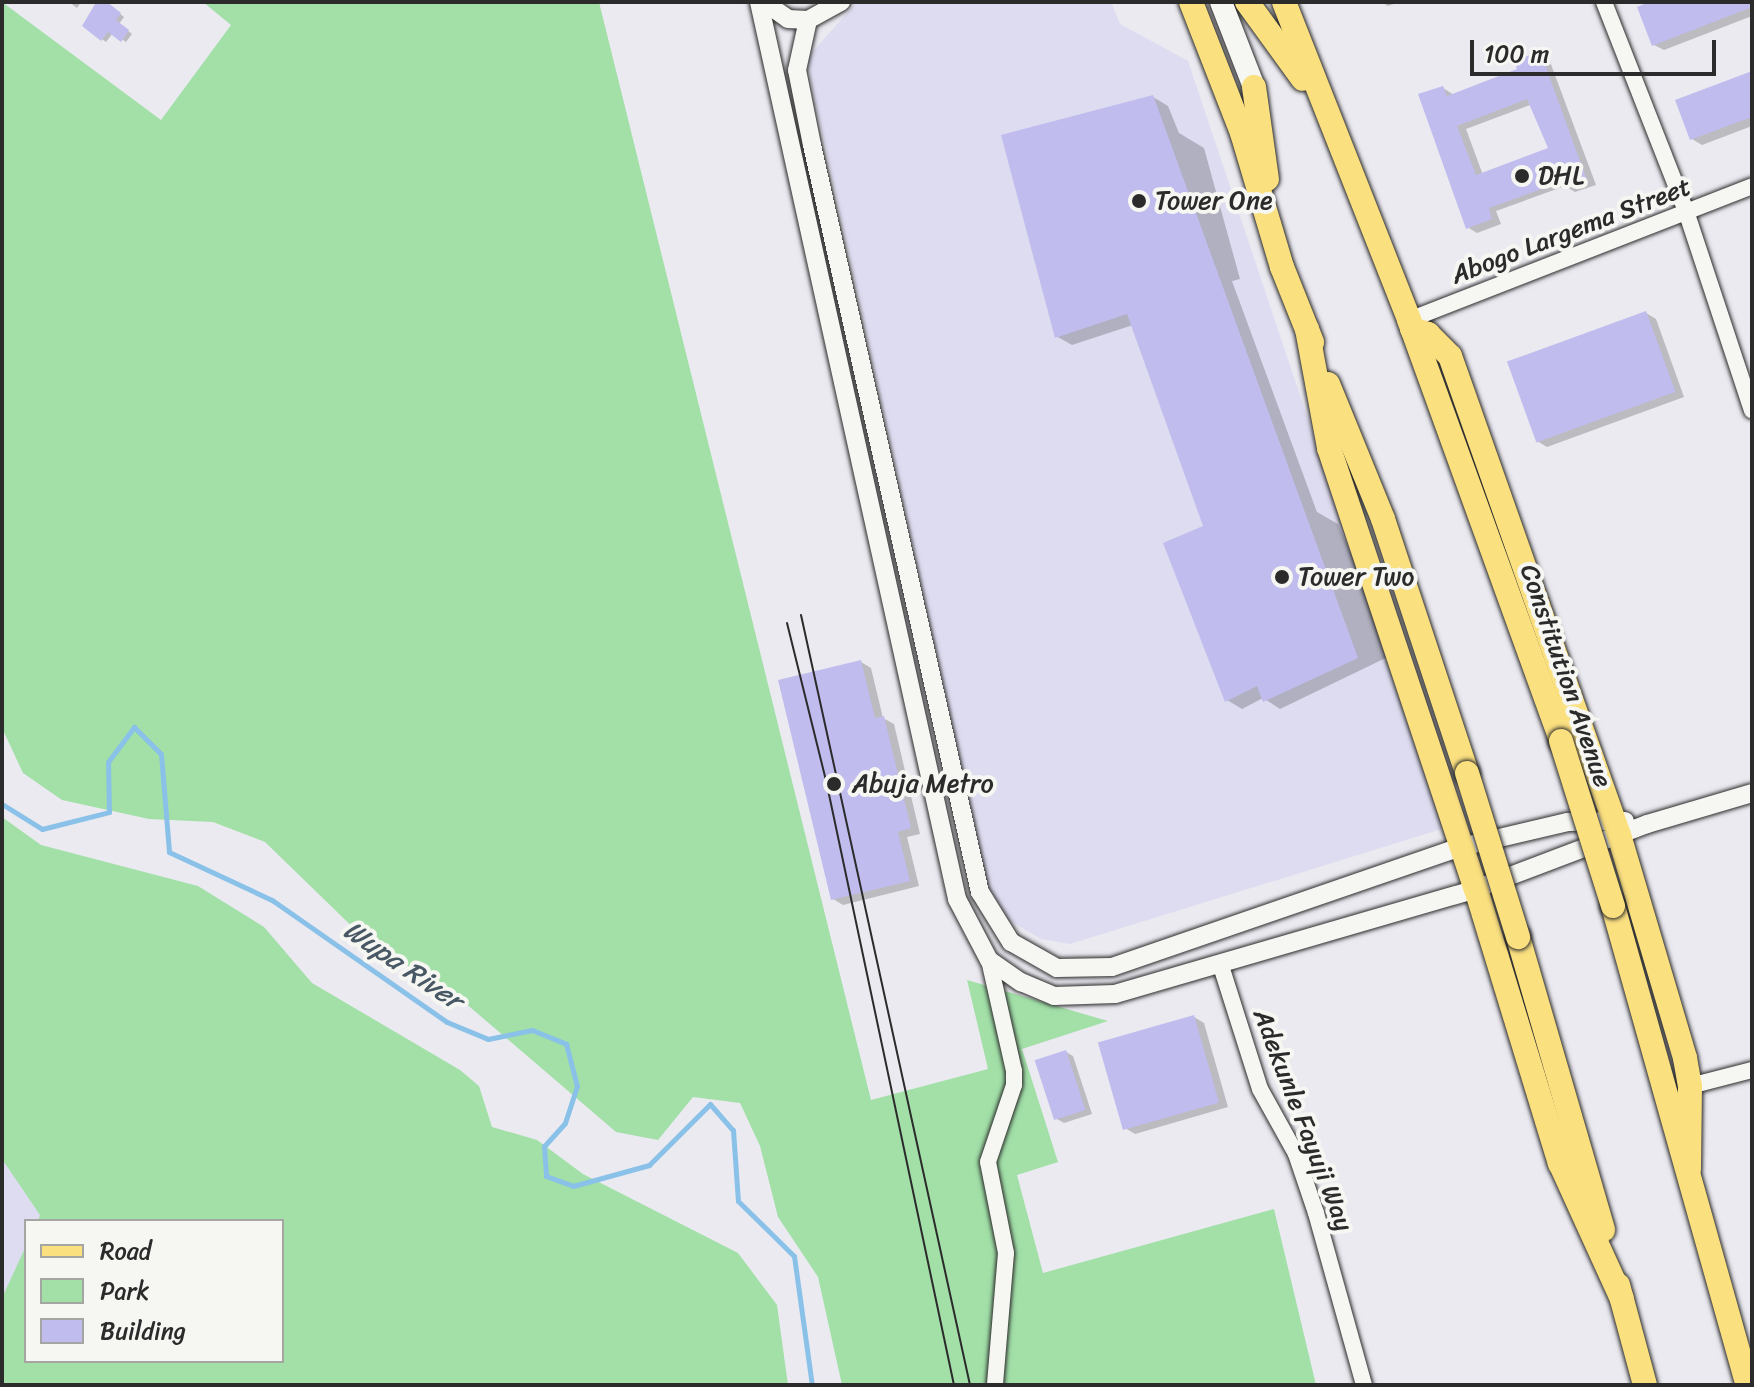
<!DOCTYPE html>
<style>
body{margin:0}
#map{position:relative;width:1754px;height:1387px;overflow:hidden;background:#ebeaf1;font-family:Sriracha,sans-serif}
div>[style]{position:absolute}
[style*='--x']{left:calc(var(--x)*1px);top:calc(var(--y)*1px);width:calc(var(--w)*1px);rotate:calc(var(--a)*1deg)}
.built>*{inset:0;background:#dedcf0}
.green>*{inset:0;background:#a2e0a8}
.shadow>*{inset:0;background:#0003}
.stream>*{height:5px;margin:-2.5px;padding:0 2.5px;transform-origin:2.5px;border-radius:2.5px;background:#8ac1e8}
.building>*{inset:0;background:#c0bcee;transform-origin:0 0}
.roads{filter:drop-shadow(0 0 2px #2b2b2b) drop-shadow(0 0 2px #2b2b2b)}
.minor>*{height:16px;margin:-8px;padding:0 8px;transform-origin:8px;border-radius:8px;background:#f6f6f2}
.tertiary>*{height:18px;margin:-9px;padding:0 9px;transform-origin:9px;border-radius:9px;background:#f6f6f2}
.secondary>*{height:22px;margin:-11px;padding:0 11px;transform-origin:11px;border-radius:11px;background:#f6f6f2}
.primary>*{height:24px;margin:-12px;padding:0 12px;transform-origin:12px;border-radius:12px;background:#fbe080}
.tram>*{height:2px;margin:-1px;padding:0 1px;transform-origin:1px;border-radius:1px;background:#2b2b2b}
.bridges{filter:drop-shadow(0 0 2px #2b2b2b) drop-shadow(0 0 2px #2b2b2b)}
.primary-bridge>*{height:24px;margin:-12px;padding:0 12px;transform-origin:12px;border-radius:12px;background:#fbe080}
.dots>*{width:22px;height:22px;translate:-50% -50%;box-sizing:border-box;border:4px solid #f6f6f2;border-radius:50%}
span{translate:-50% -50%;white-space:nowrap;text-align:center;line-height:1.15;-webkit-text-stroke:8px #f6f6f2;paint-order:stroke}
.poi-label{font-size:26px;color:#2b2b2b}
.left{translate:0 -50%;text-align:left}
.street-label{font-size:26px;color:#2b2b2b}
.water-label{font-size:28px;color:#485864;font-style:italic}
.frame{position:absolute;inset:0;border:4px solid #2b2b2b;pointer-events:none}
.legend{position:absolute;left:24px;top:1219px;width:260px;height:144px;box-sizing:border-box;background:#f6f6f2;border:2px solid #a5a5a2;margin:0;padding:10px 14px;list-style:none;font-size:24px;color:#2b2b2b}
.legend li{display:flex;align-items:center;gap:16px;height:40px}
.legend b{width:40px;border:2px solid #a5a5a2}
.scale{position:absolute;left:1470px;top:40px;width:246px;height:36px;box-sizing:border-box;border:4px solid #2b2b2b;border-top:0;padding-left:10px;font-size:24px;line-height:28px;white-space:nowrap;color:#2b2b2b;-webkit-text-stroke:6px #f6f6f2;paint-order:stroke}
</style>
<div id="map">
<div class="built">
<i style="clip-path:polygon(857px 2px,1111px 2px,1120px 24px,1188px 61px,1445px 828px,1070px 944px,1041px 939px,1007px 919px,989px 889px,806px 59px)"></i>
<i style="clip-path:polygon(2px 1140px,53px 1221px,26px 1221px,26px 1289px,2px 1326px)"></i>
</div>
<div class="green">
<i style="clip-path:polygon(2px 2px,161px 120px,231px 25px,203px 2px,599px 2px,871px 1100px,988px 1069px,967px 980px,1108px 1021px,1022px 1049px,1058px 1162px,1017px 1175px,1043px 1273px,1274px 1209px,1316px 1385px,842px 1385px,818px 1277px,778px 1217px,760px 1146px,740px 1103px,693px 1097px,658px 1140px,616px 1132px,457px 996px,367px 941px,265px 842px,213px 822px,149px 819px,62px 800px,23px 773px,2px 728px)"></i>
<i style="clip-path:polygon(2px 817px,41px 845px,198px 886px,264px 927px,312px 983px,460px 1070px,479px 1086px,492px 1127px,537px 1140px,583px 1174px,738px 1253px,777px 1305px,788px 1385px,2px 1385px,2px 1298px,26px 1246px,26px 1361px,282px 1361px,282px 1221px,38px 1221px,40px 1215px,2px 1159px)"></i>
</div>
<div class="shadow">
<i style="clip-path:polygon(69px 2px,81px 2px,77px 8px)"></i>
<i style="clip-path:polygon(1381px 2px,1399px 2px,1388px 6px)"></i>
<i style="clip-path:polygon(1654px 2px,1752px 2px,1752px 16px,1664px 50px,1654px 45px)"></i>
<i style="clip-path:polygon(109px 5px,124px 17px,119px 24px,132px 34px,126px 42px,113px 33px,106px 42px,102px 39px)"></i>
<i style="clip-path:polygon(evenodd,1539px 53px,1549px 59px,1596px 185px,1575px 192px,1565px 186px,1496px 211px,1501px 224px,1477px 233px,1467px 227px,1443px 88px,1454px 95px,1516px 71px,1539px 53px,1533px 104px,1550px 149px,1483px 175px,1466px 129px,1533px 104px)"></i>
<i style="clip-path:polygon(1752px 74px,1752px 126px,1702px 145px,1692px 139px)"></i>
<i style="clip-path:polygon(1153px 97px,1168px 106px,1179px 133px,1204px 148px,1240px 279px,1232px 281px,1317px 512px,1338px 524px,1394px 654px,1280px 709px,1263px 698px,1242px 709px,1227px 700px,1206px 527px,1133px 325px,1072px 345px,1056px 336px)"></i>
<i style="clip-path:polygon(1646px 313px,1656px 319px,1684px 397px,1547px 447px,1537px 441px)"></i>
<i style="clip-path:polygon(861px 662px,871px 668px,883px 718px,894px 724px,920px 834px,907px 837px,919px 886px,843px 905px,833px 899px)"></i>
<i style="clip-path:polygon(1194px 1017px,1204px 1023px,1228px 1107px,1135px 1134px,1125px 1128px)"></i>
<i style="clip-path:polygon(1066px 1052px,1073px 1056px,1092px 1114px,1064px 1123px,1057px 1119px)"></i>
</div>
<div class="stream">
<i style="--x:2;--y:804;--w:47;--a:32"></i>
<i style="--x:42;--y:829;--w:69;--a:-14.2"></i>
<i style="--x:109;--y:812;--w:50;--a:-91.1"></i>
<i style="--x:108;--y:762;--w:44;--a:-53.4"></i>
<i style="--x:134;--y:727;--w:38;--a:45"></i>
<i style="--x:161;--y:754;--w:98;--a:85.3"></i>
<i style="--x:169;--y:852;--w:114;--a:25"></i>
<i style="--x:272;--y:900;--w:213;--a:34.9"></i>
<i style="--x:447;--y:1022;--w:44;--a:22.5"></i>
<i style="--x:488;--y:1039;--w:45;--a:-11.6"></i>
<i style="--x:532;--y:1030;--w:37;--a:22"></i>
<i style="--x:566;--y:1044;--w:43;--a:75.3"></i>
<i style="--x:577;--y:1086;--w:39;--a:108"></i>
<i style="--x:565;--y:1123;--w:31;--a:132"></i>
<i style="--x:544;--y:1146;--w:30;--a:86"></i>
<i style="--x:546;--y:1176;--w:29;--a:20"></i>
<i style="--x:573;--y:1186;--w:79;--a:-15.4"></i>
<i style="--x:649;--y:1165;--w:86;--a:-45"></i>
<i style="--x:710;--y:1104;--w:35;--a:49"></i>
<i style="--x:733;--y:1130;--w:71;--a:86"></i>
<i style="--x:738;--y:1201;--w:78;--a:44.5"></i>
<i style="--x:794;--y:1256;--w:130;--a:82.1"></i>
</div>
<div class="building">
<i style="clip-path:polygon(107px 2px,121px 13px,116px 20px,129px 30px,121px 42px,108px 32px,101px 41px,82px 26px,95px 4px)"></i>
<i style="clip-path:polygon(1649px 2px,1752px 2px,1752px 7px,1652px 46px,1637px 7px)"></i>
<i style="clip-path:polygon(evenodd,1540px 51px,1587px 180px,1563px 188px,1561px 182px,1489px 208px,1492px 219px,1466px 229px,1418px 94px,1443px 86px,1447px 96px,1517px 69px,1514px 61px,1540px 51px,1527px 99px,1548px 148px,1476px 175px,1457px 126px,1527px 99px)"></i>
<i style="clip-path:polygon(1752px 71px,1752px 117px,1690px 140px,1675px 100px)"></i>
<i style="clip-path:polygon(1153px 95px,1358px 658px,1263px 702px,1257px 686px,1225px 702px,1163px 543px,1203px 526px,1127px 314px,1055px 338px,1001px 135px)"></i>
<i style="left:1646px;top:311px;width:86px;height:148px;rotate:70deg"></i>
<i style="clip-path:polygon(861px 660px,875px 718px,884px 716px,911px 828px,898px 832px,910px 881px,831px 900px,778px 680px)"></i>
<i style="left:1194px;top:1015px;width:91px;height:100px;rotate:74deg"></i>
<i style="left:1066px;top:1050px;width:63px;height:33px;rotate:72deg"></i>
</div>
<div class="roads">
<div class="minor">
<i style="--x:1604;--y:2;--w:225;--a:68.6"></i>
<i style="--x:1686;--y:211;--w:210;--a:71.7"></i>
<i style="--x:1409;--y:320;--w:368;--a:-21.3"></i>
<i style="--x:989;--y:960;--w:114;--a:77.3"></i>
<i style="--x:1014;--y:1071;--w:14;--a:90"></i>
<i style="--x:1014;--y:1085;--w:81;--a:108.7"></i>
<i style="--x:988;--y:1162;--w:93;--a:78.8"></i>
<i style="--x:1006;--y:1253;--w:132;--a:94.8"></i>
<i style="--x:1221;--y:966;--w:129;--a:72.4"></i>
<i style="--x:1260;--y:1089;--w:74;--a:61"></i>
<i style="--x:1296;--y:1154;--w:62;--a:71.3"></i>
<i style="--x:1316;--y:1213;--w:179;--a:74.4"></i>
<i style="--x:1690;--y:1086;--w:64;--a:-14.5"></i>
</div>
<div class="tertiary">
<i style="--x:759;--y:2;--w:919;--a:77.55"></i>
<i style="--x:957;--y:899;--w:69;--a:62.3"></i>
<i style="--x:989;--y:960;--w:39;--a:35"></i>
<i style="--x:1021;--y:982;--w:36;--a:23"></i>
<i style="--x:1054;--y:996;--w:61;--a:-1.9"></i>
<i style="--x:1115;--y:994;--w:376;--a:-16.2"></i>
<i style="--x:1476;--y:889;--w:183;--a:-20.8"></i>
<i style="--x:1647;--y:824;--w:109;--a:-16.4"></i>
<i style="--x:764;--y:2;--w:29;--a:35"></i>
<i style="--x:788;--y:19;--w:20;--a:3"></i>
<i style="--x:808;--y:20;--w:38;--a:-29"></i>
<i style="--x:808;--y:20;--w:51;--a:102.4"></i>
<i style="--x:797;--y:70;--w:76;--a:78.7"></i>
<i style="--x:812;--y:145;--w:766;--a:77.33"></i>
<i style="--x:980;--y:892;--w:59;--a:58.2"></i>
<i style="--x:1011;--y:942;--w:53;--a:29.5"></i>
<i style="--x:1057;--y:968;--w:55;--a:-1"></i>
<i style="--x:1112;--y:967;--w:369;--a:-19"></i>
<i style="--x:1461;--y:847;--w:110;--a:-13.2"></i>
<i style="--x:1568;--y:822;--w:57;--a:-1"></i>
</div>
<div class="secondary">
<i style="--x:1221;--y:2;--w:91;--a:68.8"></i>
</div>
<div class="primary">
<i style="--x:1191;--y:2;--w:141;--a:68.7"></i>
<i style="--x:1242;--y:133;--w:140;--a:73.4"></i>
<i style="--x:1282;--y:267;--w:81;--a:68.2"></i>
<i style="--x:1247;--y:2;--w:95;--a:54"></i>
<i style="--x:1284;--y:2;--w:342;--a:68.5"></i>
<i style="--x:1409;--y:320;--w:448;--a:70.1"></i>
<i style="--x:1254;--y:87;--w:93;--a:82"></i>
<i style="--x:1307;--y:329;--w:121;--a:79.5"></i>
<i style="--x:1329;--y:448;--w:465;--a:71.6"></i>
<i style="--x:1476;--y:889;--w:287;--a:73"></i>
<i style="--x:1560;--y:1163;--w:149;--a:65.5"></i>
<i style="--x:1412;--y:329;--w:17;--a:17"></i>
<i style="--x:1428;--y:334;--w:31;--a:45"></i>
<i style="--x:1450;--y:356;--w:508;--a:70.57"></i>
<i style="--x:1619;--y:835;--w:233;--a:73.5"></i>
<i style="--x:1685;--y:1058;--w:28;--a:80"></i>
<i style="--x:1690;--y:1086;--w:83;--a:90.7"></i>
<i style="--x:1328;--y:384;--w:146;--a:67.8"></i>
<i style="--x:1383;--y:519;--w:268;--a:71.7"></i>
<i style="--x:1613;--y:906;--w:498;--a:74.3"></i>
<i style="--x:1518;--y:937;--w:305;--a:73.8"></i>
<i style="--x:1618;--y:1285;--w:104;--a:74.9"></i>
</div>
</div>
<div class="tram">
<i style="--x:801;--y:615;--w:788;--a:77.62"></i>
<i style="--x:787;--y:623;--w:167;--a:76.1"></i>
<i style="--x:827;--y:785;--w:613;--a:78.05"></i>
</div>
<div class="bridges">
<div class="primary-bridge">
<i style="--x:1561;--y:741;--w:173;--a:72.5"></i>
<i style="--x:1467;--y:773;--w:172;--a:72.7"></i>
</div>
</div>
<div class="dots">
<i style="left:1522px;top:176px;background:#2b2b2b"></i>
<i style="left:1139px;top:201px;background:#2b2b2b"></i>
<i style="left:1282px;top:577px;background:#2b2b2b"></i>
<i style="left:834px;top:784px;background:#2b2b2b"></i>
</div>
<div class="poi-label">
<span class="left" style="left:1538px;top:176px">DHL</span>
<span class="left" style="left:1155px;top:201px">Tower One</span>
<span class="left" style="left:1298px;top:577px">Tower Two</span>
<span class="left" style="left:852px;top:784px">Abuja Metro</span>
</div>
<div class="street-label">
<span style="left:1571px;top:231px;rotate:-21deg">Abogo Largema Street</span>
<span style="left:1566px;top:676px;rotate:71deg">Constitution Avenue</span>
<span style="left:1303px;top:1120px;rotate:69deg">Adekunle Fayuji Way</span>
</div>
<div class="water-label">
<span style="left:403px;top:965px;rotate:34deg">Wupa River</span>
</div>
<div class="frame"></div>
<ul class="legend">
<li><b style="height:10px;background:#fbe080"></b>Road</li>
<li><b style="height:22px;background:#a2e0a8"></b>Park</li>
<li><b style="height:22px;background:#c0bcee"></b>Building</li>
</ul>
<div class="scale">100 m</div>
</div>
